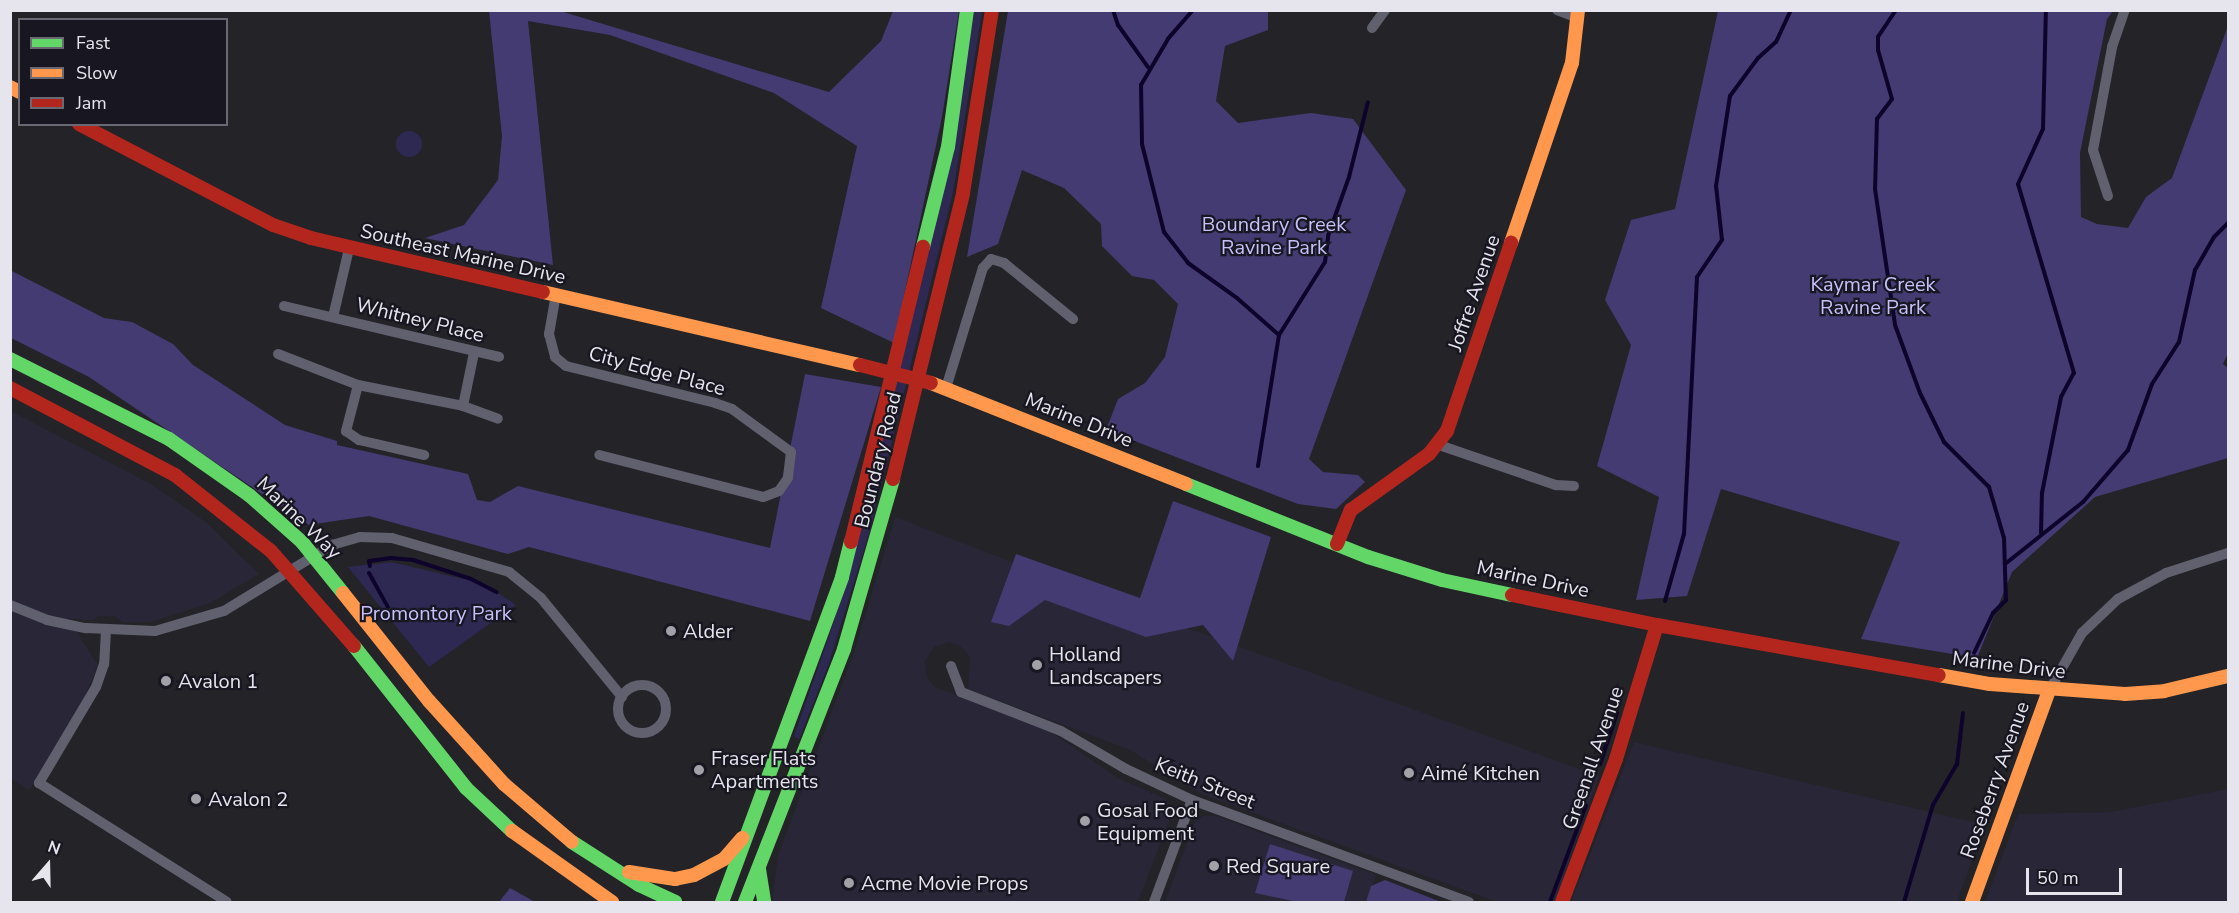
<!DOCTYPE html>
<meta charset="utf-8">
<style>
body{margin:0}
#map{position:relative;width:2239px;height:913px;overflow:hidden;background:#232328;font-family:"Nunito Sans",sans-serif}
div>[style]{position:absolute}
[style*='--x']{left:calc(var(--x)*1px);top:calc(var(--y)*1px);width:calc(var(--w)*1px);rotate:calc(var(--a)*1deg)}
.built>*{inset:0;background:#282637}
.green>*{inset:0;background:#2e2953}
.round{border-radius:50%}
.forest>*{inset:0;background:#433b72}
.stream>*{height:4px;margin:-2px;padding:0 2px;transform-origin:2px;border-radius:2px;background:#0e042b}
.street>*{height:10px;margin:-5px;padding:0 5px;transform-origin:5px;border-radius:5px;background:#61606f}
.street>.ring{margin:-5px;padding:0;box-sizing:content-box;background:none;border:10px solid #61606f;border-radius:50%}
.fast>*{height:14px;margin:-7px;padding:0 7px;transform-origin:7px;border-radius:7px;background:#63d668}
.slow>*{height:14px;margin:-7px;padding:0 7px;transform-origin:7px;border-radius:7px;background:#ff974d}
.jam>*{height:14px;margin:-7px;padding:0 7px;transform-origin:7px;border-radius:7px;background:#b3261e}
.jam-bridge>*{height:14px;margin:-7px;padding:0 7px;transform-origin:7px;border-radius:7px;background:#b3261e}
.dots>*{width:16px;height:16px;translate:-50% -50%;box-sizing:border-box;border:3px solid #171621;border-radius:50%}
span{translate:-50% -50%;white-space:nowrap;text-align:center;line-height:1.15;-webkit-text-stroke:4.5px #171621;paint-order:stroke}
.park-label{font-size:20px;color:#c5c1fb}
.street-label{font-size:20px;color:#e6e5ed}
.poi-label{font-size:20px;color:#e6e5ed}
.left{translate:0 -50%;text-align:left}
.frame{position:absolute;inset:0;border:12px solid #e6e5ed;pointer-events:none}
.legend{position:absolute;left:18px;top:18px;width:210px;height:108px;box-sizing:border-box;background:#171621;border:2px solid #6a6973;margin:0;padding:8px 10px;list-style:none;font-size:18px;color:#e6e5ed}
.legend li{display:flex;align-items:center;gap:12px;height:30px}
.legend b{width:30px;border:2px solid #6a6973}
.north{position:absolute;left:18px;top:835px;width:60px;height:60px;-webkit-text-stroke:4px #171621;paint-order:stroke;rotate:20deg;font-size:16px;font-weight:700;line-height:24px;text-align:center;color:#e6e5ed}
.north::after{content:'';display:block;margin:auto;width:21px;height:27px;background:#e6e5ed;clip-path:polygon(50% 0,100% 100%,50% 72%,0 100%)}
.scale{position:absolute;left:2026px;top:868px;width:96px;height:27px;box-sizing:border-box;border:3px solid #e6e5ed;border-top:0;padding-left:8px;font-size:18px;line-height:21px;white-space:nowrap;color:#e6e5ed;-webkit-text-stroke:4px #171621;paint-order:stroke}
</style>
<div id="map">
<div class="built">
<i style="clip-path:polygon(11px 411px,151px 484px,206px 522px,259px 574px,210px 603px,151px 622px,122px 622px,114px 616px,99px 616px,92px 621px,68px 618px,98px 665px,84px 699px,29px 790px,11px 779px)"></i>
<i style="clip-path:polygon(895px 517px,1134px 609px,1599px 776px,1555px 902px,1497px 902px,1199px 793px,1130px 750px,968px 689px,970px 657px,960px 646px,949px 642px,934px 647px,925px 661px,927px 678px,935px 687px,1048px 730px,1118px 778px,1167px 800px,1170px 818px,1138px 902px,772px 902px,778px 855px,853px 655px)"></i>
<i style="clip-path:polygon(1634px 742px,1985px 825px,1957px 902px,1571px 902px)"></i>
<i style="clip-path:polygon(2228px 789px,2228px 902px,1985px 902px,2018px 814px,2111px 812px)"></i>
<i style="clip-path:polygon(1203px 816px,1216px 816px,1376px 875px,1366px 902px,1165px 902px,1195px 821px)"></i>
</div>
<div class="green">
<i style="clip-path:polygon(974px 11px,982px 11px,953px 192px,871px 527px,828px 666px,799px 739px,794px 736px,834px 622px)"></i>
<i class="round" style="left:396px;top:131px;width:26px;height:26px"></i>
<i style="clip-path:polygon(391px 562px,485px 584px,516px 605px,429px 667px,348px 567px)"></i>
</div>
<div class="forest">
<i style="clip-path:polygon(489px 11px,560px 11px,829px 92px,881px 41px,893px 11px,959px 11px,942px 117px,894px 343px,821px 308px,857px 146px,774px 93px,610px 35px,528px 21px,553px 265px,425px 238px,464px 225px,498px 180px,502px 136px)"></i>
<i style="clip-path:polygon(1008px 11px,1268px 11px,1268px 30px,1225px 46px,1216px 101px,1238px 123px,1311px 113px,1353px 119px,1406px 190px,1309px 459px,1323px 472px,1358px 475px,1365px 482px,1336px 509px,1298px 504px,1106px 430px,1118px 399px,1145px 383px,1165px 357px,1178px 304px,1154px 280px,1132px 276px,1102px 246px,1101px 224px,1064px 188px,1022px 170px,998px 244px,967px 257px)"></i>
<i style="clip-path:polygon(1718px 11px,2113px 11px,2107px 19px,2080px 153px,2081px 217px,2097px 224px,2128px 228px,2146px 197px,2172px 178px,2228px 26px,2228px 353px,2223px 364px,2228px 368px,2228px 458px,2095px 497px,2012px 572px,1977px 658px,1861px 639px,1900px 542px,1721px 489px,1687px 596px,1636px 600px,1659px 497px,1597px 466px,1631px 345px,1605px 300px,1631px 220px,1675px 209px)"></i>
<i style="clip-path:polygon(10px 270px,104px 318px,132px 322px,173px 344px,193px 365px,285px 425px,337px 441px,337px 445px,468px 474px,477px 500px,490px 502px,518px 486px,770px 548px,805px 374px,881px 387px,810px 621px,529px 547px,508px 554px,369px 516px,308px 525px,89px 377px,11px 338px)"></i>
<i style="clip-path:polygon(1173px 501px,1271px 537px,1233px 661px,1203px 625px,1146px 637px,1045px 600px,1009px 626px,991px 622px,1016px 554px,1140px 598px)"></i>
<i style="clip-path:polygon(1270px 844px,1353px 871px,1344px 902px,1298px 902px,1255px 893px)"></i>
<i style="clip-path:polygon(1385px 880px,1441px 902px,1366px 902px,1371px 886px)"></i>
<i style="clip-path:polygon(510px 888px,535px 902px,499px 902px)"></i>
</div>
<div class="stream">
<i style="--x:1113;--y:10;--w:16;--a:72"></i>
<i style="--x:1118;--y:25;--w:52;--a:54.5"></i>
<i style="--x:1193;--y:10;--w:38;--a:131"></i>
<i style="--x:1168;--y:39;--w:53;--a:120.4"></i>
<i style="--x:1141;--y:85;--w:59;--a:89"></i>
<i style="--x:1142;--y:144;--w:91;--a:76"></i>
<i style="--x:1164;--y:232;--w:39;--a:52"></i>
<i style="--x:1188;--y:263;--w:60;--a:35.5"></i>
<i style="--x:1237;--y:298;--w:56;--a:41.4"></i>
<i style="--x:1896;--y:10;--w:32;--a:124"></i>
<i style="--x:1878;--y:37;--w:13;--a:90"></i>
<i style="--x:1878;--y:50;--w:51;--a:74.1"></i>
<i style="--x:1892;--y:99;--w:25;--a:127"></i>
<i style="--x:1877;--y:119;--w:70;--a:91.6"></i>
<i style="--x:1875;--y:189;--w:137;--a:81.6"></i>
<i style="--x:1895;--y:325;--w:72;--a:69.8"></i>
<i style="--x:1920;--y:393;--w:55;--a:63.9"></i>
<i style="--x:1944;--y:442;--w:64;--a:45"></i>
<i style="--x:1989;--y:487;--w:53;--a:73.6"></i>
<i style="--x:2004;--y:538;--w:62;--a:88.2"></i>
<i style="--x:2006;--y:600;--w:18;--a:135"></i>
<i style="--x:1993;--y:613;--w:44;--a:115.4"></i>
<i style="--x:1258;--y:466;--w:133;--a:-80.9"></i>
<i style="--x:1279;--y:335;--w:86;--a:-57.8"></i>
<i style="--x:1325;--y:262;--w:26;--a:-83"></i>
<i style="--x:1328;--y:236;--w:63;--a:-70.4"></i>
<i style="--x:1349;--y:177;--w:77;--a:-75.8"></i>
<i style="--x:2041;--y:533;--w:40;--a:-88.6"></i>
<i style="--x:2042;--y:493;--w:98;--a:-78.8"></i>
<i style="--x:2061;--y:397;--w:27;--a:-62"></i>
<i style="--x:2074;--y:373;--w:197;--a:-106.5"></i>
<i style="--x:2018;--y:184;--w:60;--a:-65.6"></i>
<i style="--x:2043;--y:129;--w:119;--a:-88.6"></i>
<i style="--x:2005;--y:564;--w:100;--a:-38.5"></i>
<i style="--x:2083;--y:502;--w:69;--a:-49.1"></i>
<i style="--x:2128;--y:450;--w:70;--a:-70"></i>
<i style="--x:2152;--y:384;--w:50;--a:-57.3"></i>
<i style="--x:2179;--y:342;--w:74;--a:-77.5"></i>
<i style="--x:2195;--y:270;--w:38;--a:-60"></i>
<i style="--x:2214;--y:237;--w:20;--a:-45"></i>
<i style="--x:370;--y:566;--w:5;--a:-101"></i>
<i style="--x:369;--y:561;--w:22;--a:-8"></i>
<i style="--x:391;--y:558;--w:22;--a:5"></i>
<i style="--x:413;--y:560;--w:61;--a:18.1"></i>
<i style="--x:471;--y:579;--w:29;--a:27"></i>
<i style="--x:369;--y:573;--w:39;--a:61"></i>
<i style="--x:1665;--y:601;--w:70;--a:-74.2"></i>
<i style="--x:1684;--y:534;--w:257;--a:-87.1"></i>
<i style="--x:1697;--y:277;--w:45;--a:-56"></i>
<i style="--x:1722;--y:240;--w:54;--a:-96.3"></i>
<i style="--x:1716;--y:186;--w:91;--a:-81.2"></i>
<i style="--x:1730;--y:96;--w:47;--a:-53.6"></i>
<i style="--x:1758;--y:58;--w:24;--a:-42"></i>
<i style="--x:1776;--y:42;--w:35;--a:-65"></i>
<i style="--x:1600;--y:764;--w:54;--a:-71.6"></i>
<i style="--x:1550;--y:902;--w:103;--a:-69.6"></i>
<i style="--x:1904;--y:902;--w:101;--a:-73.4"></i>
<i style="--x:1933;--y:805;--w:48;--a:-59.7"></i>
<i style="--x:1957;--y:764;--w:51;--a:-83.3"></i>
</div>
<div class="street">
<i style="--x:1557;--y:10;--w:22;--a:21"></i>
<i style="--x:1372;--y:28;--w:22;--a:-54"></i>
<i style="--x:2108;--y:196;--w:48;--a:-108.1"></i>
<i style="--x:2093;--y:150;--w:105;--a:-79.5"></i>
<i style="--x:2112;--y:47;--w:39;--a:-71"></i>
<i style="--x:556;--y:294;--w:41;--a:99.9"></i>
<i style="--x:549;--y:334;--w:24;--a:75"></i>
<i style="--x:555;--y:357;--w:14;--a:39"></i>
<i style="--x:566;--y:366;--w:154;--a:13.9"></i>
<i style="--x:715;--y:403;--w:18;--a:19"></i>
<i style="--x:732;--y:409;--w:73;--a:36.1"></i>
<i style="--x:791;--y:452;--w:26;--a:97"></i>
<i style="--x:788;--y:478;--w:16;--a:125"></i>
<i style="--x:779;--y:491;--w:17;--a:159"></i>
<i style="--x:763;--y:497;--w:169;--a:-165.6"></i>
<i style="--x:284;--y:306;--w:221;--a:13.3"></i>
<i style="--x:333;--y:317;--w:70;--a:-76.8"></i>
<i style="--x:278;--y:354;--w:86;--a:21.2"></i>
<i style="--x:358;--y:385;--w:107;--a:11.3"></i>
<i style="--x:463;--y:406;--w:37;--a:20"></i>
<i style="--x:358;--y:385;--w:48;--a:104.6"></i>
<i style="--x:346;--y:431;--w:16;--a:35"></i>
<i style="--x:359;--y:440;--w:67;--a:13"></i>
<i style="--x:946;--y:388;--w:126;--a:-72.9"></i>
<i style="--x:983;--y:268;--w:12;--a:-48"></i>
<i style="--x:991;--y:259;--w:14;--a:17"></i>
<i style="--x:1004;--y:263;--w:89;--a:39.1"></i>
<i style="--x:463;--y:406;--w:54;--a:-78.3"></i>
<i style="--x:1439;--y:445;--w:124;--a:18.9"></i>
<i style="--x:1556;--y:485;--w:18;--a:3"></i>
<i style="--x:10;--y:605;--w:40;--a:22"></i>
<i style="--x:47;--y:620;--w:40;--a:12"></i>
<i style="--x:86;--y:628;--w:69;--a:2.5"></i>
<i style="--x:155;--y:631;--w:72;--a:-16.2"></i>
<i style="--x:224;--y:611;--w:127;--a:-31.4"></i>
<i style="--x:332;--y:545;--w:29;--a:-16"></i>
<i style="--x:360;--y:537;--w:32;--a:2"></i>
<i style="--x:392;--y:538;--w:122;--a:16.2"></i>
<i style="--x:509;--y:572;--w:41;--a:39.1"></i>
<i style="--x:541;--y:598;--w:128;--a:50.7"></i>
<i style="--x:106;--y:630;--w:34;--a:93"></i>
<i style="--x:104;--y:664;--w:24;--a:109"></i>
<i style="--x:96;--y:687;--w:112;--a:120.7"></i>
<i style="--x:39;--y:783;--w:222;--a:32.3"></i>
<i style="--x:951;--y:666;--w:28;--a:69"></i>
<i style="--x:961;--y:692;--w:107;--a:21.3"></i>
<i style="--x:1061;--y:731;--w:75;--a:30.3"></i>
<i style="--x:1126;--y:769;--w:73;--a:25.2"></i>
<i style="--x:1192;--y:800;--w:295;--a:20.2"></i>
<i class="ring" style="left:618px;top:685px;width:38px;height:38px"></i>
<i style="--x:2049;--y:691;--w:67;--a:-60.4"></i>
<i style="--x:2082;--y:633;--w:50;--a:-43.4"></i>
<i style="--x:2118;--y:599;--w:55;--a:-28.4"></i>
<i style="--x:2166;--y:573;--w:65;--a:-17.9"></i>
<i style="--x:1154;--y:902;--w:109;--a:-69.6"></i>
</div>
<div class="fast">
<i style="--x:923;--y:247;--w:103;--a:-76"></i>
<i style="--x:948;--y:147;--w:138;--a:-82.1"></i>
<i style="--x:10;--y:359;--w:178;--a:26.7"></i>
<i style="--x:169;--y:439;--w:98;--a:35"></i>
<i style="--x:249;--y:495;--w:71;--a:41.6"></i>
<i style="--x:302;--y:542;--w:65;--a:51.2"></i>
<i style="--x:1186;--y:484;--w:196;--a:21.9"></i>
<i style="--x:1368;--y:557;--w:77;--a:17.3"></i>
<i style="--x:1442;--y:580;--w:72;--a:12.1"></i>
<i style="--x:354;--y:646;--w:181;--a:51.7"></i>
<i style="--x:466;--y:788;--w:63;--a:43.1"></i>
<i style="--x:572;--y:842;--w:80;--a:32.7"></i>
<i style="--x:639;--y:885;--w:40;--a:25"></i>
<i style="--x:759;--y:869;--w:33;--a:81"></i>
<i style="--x:722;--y:902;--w:346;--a:-69.7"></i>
<i style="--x:842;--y:577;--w:36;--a:-76"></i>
<i style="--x:745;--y:902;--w:272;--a:-68.6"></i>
<i style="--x:844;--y:649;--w:177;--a:-73.9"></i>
</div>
<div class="slow">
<i style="--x:10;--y:87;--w:11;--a:27"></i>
<i style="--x:1511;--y:243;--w:190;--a:-71.3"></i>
<i style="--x:1572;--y:63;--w:53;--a:-83.5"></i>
<i style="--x:543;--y:292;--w:325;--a:13"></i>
<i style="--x:931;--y:383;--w:274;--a:21.6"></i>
<i style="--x:343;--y:593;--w:138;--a:51.5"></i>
<i style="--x:429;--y:701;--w:112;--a:47.9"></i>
<i style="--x:504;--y:784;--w:89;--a:40.5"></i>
<i style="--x:1939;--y:675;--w:52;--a:10"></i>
<i style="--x:1990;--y:684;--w:135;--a:4.2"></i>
<i style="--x:2125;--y:694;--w:39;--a:-4"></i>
<i style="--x:2164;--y:691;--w:66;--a:-13.2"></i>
<i style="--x:512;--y:831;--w:123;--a:35.4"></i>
<i style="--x:629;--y:872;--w:47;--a:8.7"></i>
<i style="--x:675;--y:879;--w:19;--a:-12"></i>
<i style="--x:694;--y:875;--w:34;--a:-28"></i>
<i style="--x:724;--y:859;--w:28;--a:-49"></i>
<i style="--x:1972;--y:902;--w:225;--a:-70"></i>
</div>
<div class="jam">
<i style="--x:79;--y:124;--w:219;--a:27.5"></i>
<i style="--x:273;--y:225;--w:40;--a:18.9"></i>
<i style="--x:311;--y:238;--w:238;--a:13.1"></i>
<i style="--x:10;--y:388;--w:187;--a:27.8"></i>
<i style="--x:175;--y:475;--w:122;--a:38.4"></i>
<i style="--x:271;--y:551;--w:126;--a:48.9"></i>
<i style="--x:893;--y:479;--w:294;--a:-76.2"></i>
<i style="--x:963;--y:193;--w:185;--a:-81"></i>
<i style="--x:851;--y:542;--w:304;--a:-76.3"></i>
<i style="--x:1337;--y:544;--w:37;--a:-68"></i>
<i style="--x:1351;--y:510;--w:96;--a:-35.7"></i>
<i style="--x:1429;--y:454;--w:29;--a:-52"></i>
<i style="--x:1447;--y:431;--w:199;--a:-71.2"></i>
<i style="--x:1512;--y:595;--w:148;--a:11.7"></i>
<i style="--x:1657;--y:625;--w:286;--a:10.1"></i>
<i style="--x:1562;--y:902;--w:153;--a:-69.3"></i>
<i style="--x:1616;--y:759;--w:140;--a:-73"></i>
</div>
<div class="jam-bridge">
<i style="--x:860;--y:365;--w:73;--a:14.2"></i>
</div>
<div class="dots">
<i style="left:671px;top:631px;background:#a2a1a8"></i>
<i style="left:1037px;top:665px;background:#a2a1a8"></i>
<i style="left:166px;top:681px;background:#a2a1a8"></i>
<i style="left:699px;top:770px;background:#a2a1a8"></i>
<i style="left:1409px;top:773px;background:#a2a1a8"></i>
<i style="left:196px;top:799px;background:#a2a1a8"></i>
<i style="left:1085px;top:821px;background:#a2a1a8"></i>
<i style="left:1214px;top:866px;background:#a2a1a8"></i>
<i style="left:849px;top:883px;background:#a2a1a8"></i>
</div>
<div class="park-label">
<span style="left:1274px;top:236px">Boundary Creek<br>Ravine Park</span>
<span style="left:1873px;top:296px">Kaymar Creek<br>Ravine Park</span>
<span style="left:436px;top:613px">Promontory Park</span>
</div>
<div class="street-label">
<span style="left:463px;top:254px;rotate:13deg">Southeast Marine Drive</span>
<span style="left:1474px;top:293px;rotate:-71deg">Joffre Avenue</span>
<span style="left:420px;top:320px;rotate:14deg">Whitney Place</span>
<span style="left:657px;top:371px;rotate:15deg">City Edge Place</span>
<span style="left:1079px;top:420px;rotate:22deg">Marine Drive</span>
<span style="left:878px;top:460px;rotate:-76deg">Boundary Road</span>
<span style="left:299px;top:518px;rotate:44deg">Marine Way</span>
<span style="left:1533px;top:579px;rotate:12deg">Marine Drive</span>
<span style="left:2009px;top:665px;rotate:7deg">Marine Drive</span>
<span style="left:1593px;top:758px;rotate:-71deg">Greenall Avenue</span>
<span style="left:1995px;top:780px;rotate:-70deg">Roseberry Avenue</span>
<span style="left:1205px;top:783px;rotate:22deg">Keith Street</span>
</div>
<div class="poi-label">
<span class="left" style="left:683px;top:631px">Alder</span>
<span class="left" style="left:1049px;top:666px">Holland<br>Landscapers</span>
<span class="left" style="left:178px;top:681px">Avalon 1</span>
<span class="left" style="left:711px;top:770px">Fraser Flats<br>Apartments</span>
<span class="left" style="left:1421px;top:773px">Aimé Kitchen</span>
<span class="left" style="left:208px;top:799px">Avalon 2</span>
<span class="left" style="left:1097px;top:822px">Gosal Food<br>Equipment</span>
<span class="left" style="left:1226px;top:866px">Red Square</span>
<span class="left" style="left:861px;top:883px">Acme Movie Props</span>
</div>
<div class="frame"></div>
<ul class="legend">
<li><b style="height:8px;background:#63d668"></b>Fast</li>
<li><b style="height:8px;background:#ff974d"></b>Slow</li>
<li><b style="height:8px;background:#b3261e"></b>Jam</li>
</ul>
<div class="north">N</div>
<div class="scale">50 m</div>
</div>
